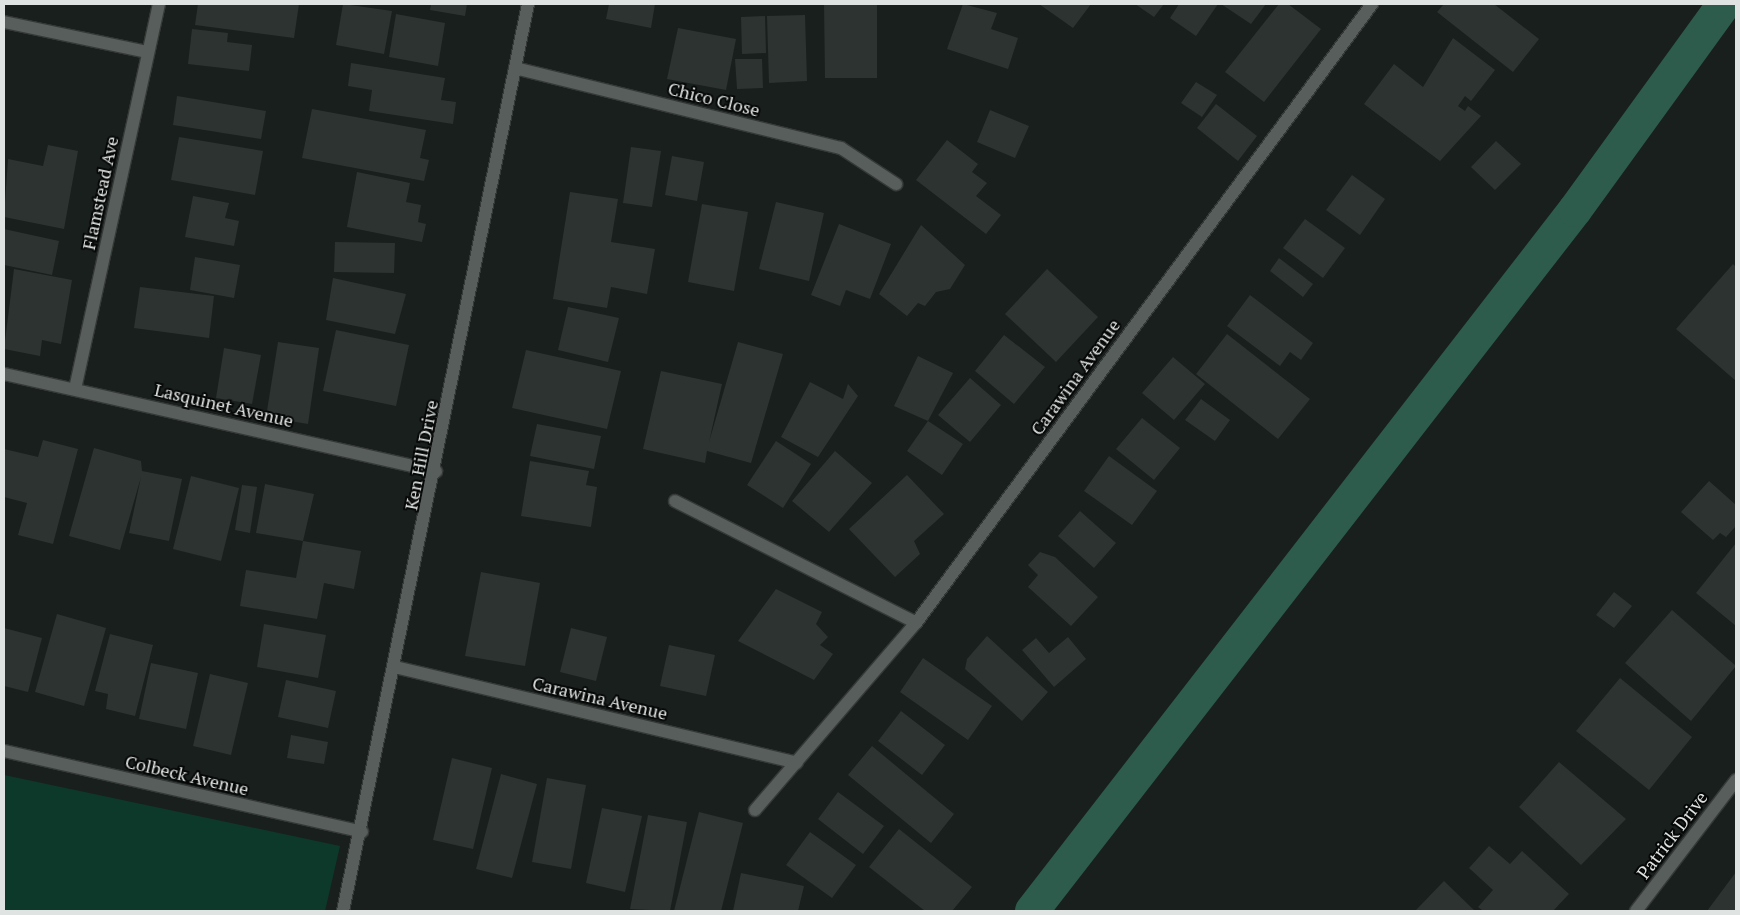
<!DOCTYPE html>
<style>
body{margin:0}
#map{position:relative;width:1740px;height:915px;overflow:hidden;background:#191f1d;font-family:"PT Serif",serif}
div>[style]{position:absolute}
.green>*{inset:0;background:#0d392b}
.canal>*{height:34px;margin:-17px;padding:0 17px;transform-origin:17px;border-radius:17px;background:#2d5c4c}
.building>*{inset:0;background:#2d3331}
.roads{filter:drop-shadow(1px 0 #353937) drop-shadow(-1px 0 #353937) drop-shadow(0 1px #353937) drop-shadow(0 -1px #353937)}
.street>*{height:12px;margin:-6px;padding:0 6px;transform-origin:6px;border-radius:6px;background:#575e5b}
span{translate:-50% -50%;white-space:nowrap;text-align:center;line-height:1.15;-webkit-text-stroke:4px #060807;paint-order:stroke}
.street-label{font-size:18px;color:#dfe3e2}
.frame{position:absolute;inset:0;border:5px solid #dfe3e2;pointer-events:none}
</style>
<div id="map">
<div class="green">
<div style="clip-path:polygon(4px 775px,340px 846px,325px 911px,4px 911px)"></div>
</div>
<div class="canal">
<div style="left:1032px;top:911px;width:887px;rotate:-52.24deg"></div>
<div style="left:1575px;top:210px;width:254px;rotate:-54.1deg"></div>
</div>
<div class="building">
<div style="clip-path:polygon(198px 4px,299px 4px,294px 38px,195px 25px)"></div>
<div style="clip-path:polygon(343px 4px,392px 11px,384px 54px,336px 45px)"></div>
<div style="clip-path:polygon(431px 4px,467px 4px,465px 16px,430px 10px)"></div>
<div style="clip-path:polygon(609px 4px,655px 4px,651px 28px,606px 19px)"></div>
<div style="clip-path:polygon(824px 4px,877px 4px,877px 78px,825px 78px)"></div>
<div style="clip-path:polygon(963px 4px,997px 13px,991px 29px,1018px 38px,1008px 69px,947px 49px)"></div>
<div style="clip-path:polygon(1039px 4px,1091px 4px,1073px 28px)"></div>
<div style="clip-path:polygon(1135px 4px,1164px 4px,1154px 17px)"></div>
<div style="clip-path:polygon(1179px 4px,1218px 4px,1196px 36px,1170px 18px)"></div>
<div style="clip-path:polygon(1221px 4px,1266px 4px,1251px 24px)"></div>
<div style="clip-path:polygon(1279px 4px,1288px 4px,1321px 29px,1264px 102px,1225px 72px)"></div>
<div style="clip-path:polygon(1444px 4px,1494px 4px,1539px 39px,1513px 72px,1437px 12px)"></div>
<div style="clip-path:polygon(396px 14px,445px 23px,438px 66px,389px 57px)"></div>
<div style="clip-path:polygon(805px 15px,807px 81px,769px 83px,767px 16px)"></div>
<div style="clip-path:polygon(765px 16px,766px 53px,742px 54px,741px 17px)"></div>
<div style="clip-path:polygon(678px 28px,736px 39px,726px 90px,667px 79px)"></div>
<div style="clip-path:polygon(192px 29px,228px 33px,227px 42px,252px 45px,249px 71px,188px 64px)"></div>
<div style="clip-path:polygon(1453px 38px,1495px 70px,1471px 101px,1465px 96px,1458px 106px,1465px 111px,1468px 106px,1481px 116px,1440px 161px,1364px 104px,1394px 64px,1423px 87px)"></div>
<div style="clip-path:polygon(735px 59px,762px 59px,763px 88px,737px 89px)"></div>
<div style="clip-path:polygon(351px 63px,445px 78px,441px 100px,456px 102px,453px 124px,369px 111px,372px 90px,348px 86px)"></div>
<div style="clip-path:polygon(1196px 82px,1217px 95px,1202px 117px,1181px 103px)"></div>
<div style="clip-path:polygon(177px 96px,266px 111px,261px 139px,173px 125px)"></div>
<div style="clip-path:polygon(1216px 104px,1257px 136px,1238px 161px,1197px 128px)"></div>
<div style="clip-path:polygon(312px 109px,426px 130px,420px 158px,429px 160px,424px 181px,302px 158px)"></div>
<div style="clip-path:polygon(990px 110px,1029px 126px,1015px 158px,977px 142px)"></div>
<div style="clip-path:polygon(179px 137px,263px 151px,255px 195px,171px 180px)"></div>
<div style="clip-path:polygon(947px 140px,978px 164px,972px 172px,987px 183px,976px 196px,1001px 215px,986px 234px,916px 180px)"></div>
<div style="clip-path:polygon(1496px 141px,1521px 164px,1495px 190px,1471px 167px)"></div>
<div style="clip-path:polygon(48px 145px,78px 151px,64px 229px,4px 217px,8px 159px,43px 166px)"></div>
<div style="clip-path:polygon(631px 147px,661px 151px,652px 207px,623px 203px)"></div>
<div style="clip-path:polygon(672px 156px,704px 162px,697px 201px,665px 195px)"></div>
<div style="clip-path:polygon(357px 172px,410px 183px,406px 202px,421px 205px,418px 222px,426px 224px,422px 242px,347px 227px)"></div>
<div style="clip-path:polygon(1352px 175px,1385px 199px,1360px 235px,1326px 210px)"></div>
<div style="clip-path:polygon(570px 192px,618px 199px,611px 242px,655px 249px,647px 294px,611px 287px,607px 308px,553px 299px)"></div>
<div style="clip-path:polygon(193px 196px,229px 203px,225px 218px,239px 221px,234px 246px,185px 237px)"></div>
<div style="clip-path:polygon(776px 202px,824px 213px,809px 281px,759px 269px)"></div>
<div style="clip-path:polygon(702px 204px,748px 212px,734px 291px,688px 282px)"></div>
<div style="clip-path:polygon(1305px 219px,1345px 248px,1323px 278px,1283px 248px)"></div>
<div style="clip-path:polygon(839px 224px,891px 244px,870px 299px,846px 290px,840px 306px,811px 295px)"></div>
<div style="clip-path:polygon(921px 225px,965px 265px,950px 289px,936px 292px,925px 306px,918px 303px,907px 316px,879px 294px)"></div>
<div style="clip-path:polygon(4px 229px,59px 241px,52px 275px,4px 265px)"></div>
<div style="clip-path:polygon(335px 242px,395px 243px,394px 273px,334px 272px)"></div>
<div style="clip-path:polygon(195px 257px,240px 265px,234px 298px,190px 290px)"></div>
<div style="clip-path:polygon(1279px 258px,1313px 284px,1303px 297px,1270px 271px)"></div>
<div style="clip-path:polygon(1733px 264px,1736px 267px,1736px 381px,1676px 329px)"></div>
<div style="clip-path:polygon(14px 269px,72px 280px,61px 344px,42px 340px,40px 356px,4px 349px)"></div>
<div style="clip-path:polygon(1047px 269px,1098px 317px,1056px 362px,1005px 314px)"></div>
<div style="clip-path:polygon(333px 278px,406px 294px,395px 334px,326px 320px)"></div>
<div style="clip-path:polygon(140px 287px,214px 296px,209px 338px,134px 328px)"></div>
<div style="clip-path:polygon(1250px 295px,1313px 343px,1301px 360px,1290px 352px,1280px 366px,1227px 326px)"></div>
<div style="clip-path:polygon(568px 307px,619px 318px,608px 362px,558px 350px)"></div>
<div style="clip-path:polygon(336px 330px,409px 345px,396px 406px,323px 391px)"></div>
<div style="clip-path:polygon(1227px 334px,1310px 399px,1278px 439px,1196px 374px)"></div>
<div style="clip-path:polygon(1004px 335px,1045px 367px,1014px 404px,975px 371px)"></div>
<div style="clip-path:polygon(278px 342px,319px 348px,308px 424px,266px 417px)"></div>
<div style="clip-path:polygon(738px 342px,783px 354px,751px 463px,707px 451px,705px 463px,643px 449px,661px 371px,722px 384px,709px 442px)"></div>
<div style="clip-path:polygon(224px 348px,261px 355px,252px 404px,216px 398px)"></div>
<div style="clip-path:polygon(526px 350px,621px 371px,607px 429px,512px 408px)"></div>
<div style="clip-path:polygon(918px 356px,953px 373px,928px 421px,894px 406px)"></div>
<div style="clip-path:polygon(1173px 357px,1205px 384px,1174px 420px,1142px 393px)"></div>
<div style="clip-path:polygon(970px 378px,1001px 405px,970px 442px,938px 415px)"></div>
<div style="clip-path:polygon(810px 382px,843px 399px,848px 384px,858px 396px,818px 457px,781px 437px)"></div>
<div style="clip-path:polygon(1201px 399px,1230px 420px,1215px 441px,1185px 420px)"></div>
<div style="clip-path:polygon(1142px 418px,1180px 448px,1154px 480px,1116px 449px)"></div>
<div style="clip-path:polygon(928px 421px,963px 444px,942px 475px,907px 451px)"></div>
<div style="clip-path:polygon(537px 424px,601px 436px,594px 469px,530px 456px)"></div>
<div style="clip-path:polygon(43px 440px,78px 449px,53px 544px,18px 535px,27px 503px,4px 497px,4px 449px,38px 457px)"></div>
<div style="clip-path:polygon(776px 441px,811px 464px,783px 508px,747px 485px)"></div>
<div style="clip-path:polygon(94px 448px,141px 461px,142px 471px,182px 479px,169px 541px,129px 533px,141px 477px,120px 550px,69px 536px)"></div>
<div style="clip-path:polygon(835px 451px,872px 483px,829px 532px,792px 501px)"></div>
<div style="clip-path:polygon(1109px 456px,1157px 491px,1132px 525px,1084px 491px)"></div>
<div style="clip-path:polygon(530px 461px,589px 471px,586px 485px,597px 487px,591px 527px,521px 516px)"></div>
<div style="clip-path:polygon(907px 475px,944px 514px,914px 541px,920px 554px,895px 577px,849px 529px)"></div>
<div style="clip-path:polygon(191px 476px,239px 488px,221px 561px,173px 549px)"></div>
<div style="clip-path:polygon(1709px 481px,1736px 505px,1736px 526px,1726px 537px,1720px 533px,1713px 540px,1681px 512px)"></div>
<div style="clip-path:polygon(265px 484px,314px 494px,303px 541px,361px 551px,354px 589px,324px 583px,317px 619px,240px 606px,246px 570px,296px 578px,303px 541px,256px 533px)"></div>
<div style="clip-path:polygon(242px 485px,257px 487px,250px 533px,235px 530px)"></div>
<div style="clip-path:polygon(1080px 511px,1116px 543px,1094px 568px,1058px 536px)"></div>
<div style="clip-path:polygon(1736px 543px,1736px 626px,1696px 593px)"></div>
<div style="clip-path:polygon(1040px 552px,1055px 557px,1098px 597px,1071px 626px,1028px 587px,1038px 575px,1028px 565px)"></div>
<div style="clip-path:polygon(481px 572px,540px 583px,525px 666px,465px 656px)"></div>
<div style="clip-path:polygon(776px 589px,822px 612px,816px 624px,828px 637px,820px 645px,833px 654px,814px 680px,738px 641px)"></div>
<div style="clip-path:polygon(1614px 592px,1632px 606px,1614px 628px,1596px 615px)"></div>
<div style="clip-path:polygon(1672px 610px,1736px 666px,1691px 721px,1625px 663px)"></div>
<div style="clip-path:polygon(57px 614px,106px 628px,84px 706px,35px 692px)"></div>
<div style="clip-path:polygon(264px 624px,326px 635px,318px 678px,257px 667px)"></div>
<div style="clip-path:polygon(4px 628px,42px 638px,28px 692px,4px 686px)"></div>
<div style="clip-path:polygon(571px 628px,607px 637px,596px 681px,560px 672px)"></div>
<div style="clip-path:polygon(110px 634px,153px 645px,135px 716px,106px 709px,108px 694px,95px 691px)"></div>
<div style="clip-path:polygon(987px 636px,1048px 692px,1022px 721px,965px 669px,967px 659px)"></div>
<div style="clip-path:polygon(1068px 637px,1086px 659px,1054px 687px,1022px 650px,1036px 638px,1049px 653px)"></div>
<div style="clip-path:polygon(669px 645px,715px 655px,706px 696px,660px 686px)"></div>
<div style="clip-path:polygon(923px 658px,992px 706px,968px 740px,900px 692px)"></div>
<div style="clip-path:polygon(151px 663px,198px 673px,186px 729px,139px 719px)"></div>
<div style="clip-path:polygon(210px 674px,248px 683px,231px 755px,193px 746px)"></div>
<div style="clip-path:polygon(1620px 678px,1692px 737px,1649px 790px,1576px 731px)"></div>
<div style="clip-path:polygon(286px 680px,336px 691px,328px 728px,278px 717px)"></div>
<div style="clip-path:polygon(901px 711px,945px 745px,922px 775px,878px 741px)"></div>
<div style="clip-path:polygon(291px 735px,328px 742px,324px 764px,287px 758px)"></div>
<div style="clip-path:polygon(872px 746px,954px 814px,931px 843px,848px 775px)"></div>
<div style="clip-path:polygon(452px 758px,492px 768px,473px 849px,433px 840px)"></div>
<div style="clip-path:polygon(1559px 762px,1626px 819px,1581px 865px,1519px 807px)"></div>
<div style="clip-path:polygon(501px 774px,537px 784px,512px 878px,476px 869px)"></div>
<div style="clip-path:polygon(547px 778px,586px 785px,571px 869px,532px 862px)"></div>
<div style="clip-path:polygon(838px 792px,884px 826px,863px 854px,818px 819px)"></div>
<div style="clip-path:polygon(602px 808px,642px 816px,625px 892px,586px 883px)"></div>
<div style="clip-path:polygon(699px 812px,743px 823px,721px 911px,674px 911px)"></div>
<div style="clip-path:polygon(648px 815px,687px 822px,670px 911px,630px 909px)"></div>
<div style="clip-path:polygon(899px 829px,972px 887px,952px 911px,925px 911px,869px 867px)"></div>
<div style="clip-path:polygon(810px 832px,856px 865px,832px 898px,786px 865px)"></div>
<div style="clip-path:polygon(1489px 846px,1510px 864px,1522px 851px,1569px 894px,1553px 911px,1483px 911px,1478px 907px,1493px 890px,1469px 868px)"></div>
<div style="clip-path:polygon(1736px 872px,1736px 911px,1707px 911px)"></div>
<div style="clip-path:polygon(741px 873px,804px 886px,798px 911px,733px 911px)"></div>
<div style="clip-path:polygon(1444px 881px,1475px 911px,1416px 910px)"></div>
</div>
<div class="roads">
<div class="street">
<div style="left:4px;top:22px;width:147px;rotate:11.8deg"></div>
<div style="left:515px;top:68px;width:336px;rotate:13.8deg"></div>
<div style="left:841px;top:148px;width:66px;rotate:33.2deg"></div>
<div style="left:4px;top:374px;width:443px;rotate:12.7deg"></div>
<div style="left:75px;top:389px;width:394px;rotate:-77.7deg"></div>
<div style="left:675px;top:501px;width:270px;rotate:26.8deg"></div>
<div style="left:395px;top:667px;width:413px;rotate:13.4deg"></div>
<div style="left:4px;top:751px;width:367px;rotate:12.7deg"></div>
<div style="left:755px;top:810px;width:247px;rotate:-49.3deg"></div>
<div style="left:916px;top:623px;width:769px;rotate:-53.62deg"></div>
<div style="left:343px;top:911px;width:926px;rotate:-78.47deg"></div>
<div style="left:1636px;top:911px;width:165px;rotate:-52.6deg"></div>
</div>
</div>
<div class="street-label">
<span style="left:714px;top:99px;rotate:14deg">Chico Close</span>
<span style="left:100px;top:193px;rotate:-78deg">Flamstead Ave</span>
<span style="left:1075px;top:377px;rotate:-54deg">Carawina Avenue</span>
<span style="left:224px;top:405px;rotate:13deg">Lasquinet Avenue</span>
<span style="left:421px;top:455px;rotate:-79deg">Ken Hill Drive</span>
<span style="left:600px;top:698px;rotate:13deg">Carawina Avenue</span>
<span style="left:187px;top:775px;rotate:13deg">Colbeck Avenue</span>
<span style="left:1672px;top:835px;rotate:-53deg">Patrick Drive</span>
</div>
<div class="frame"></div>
</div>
